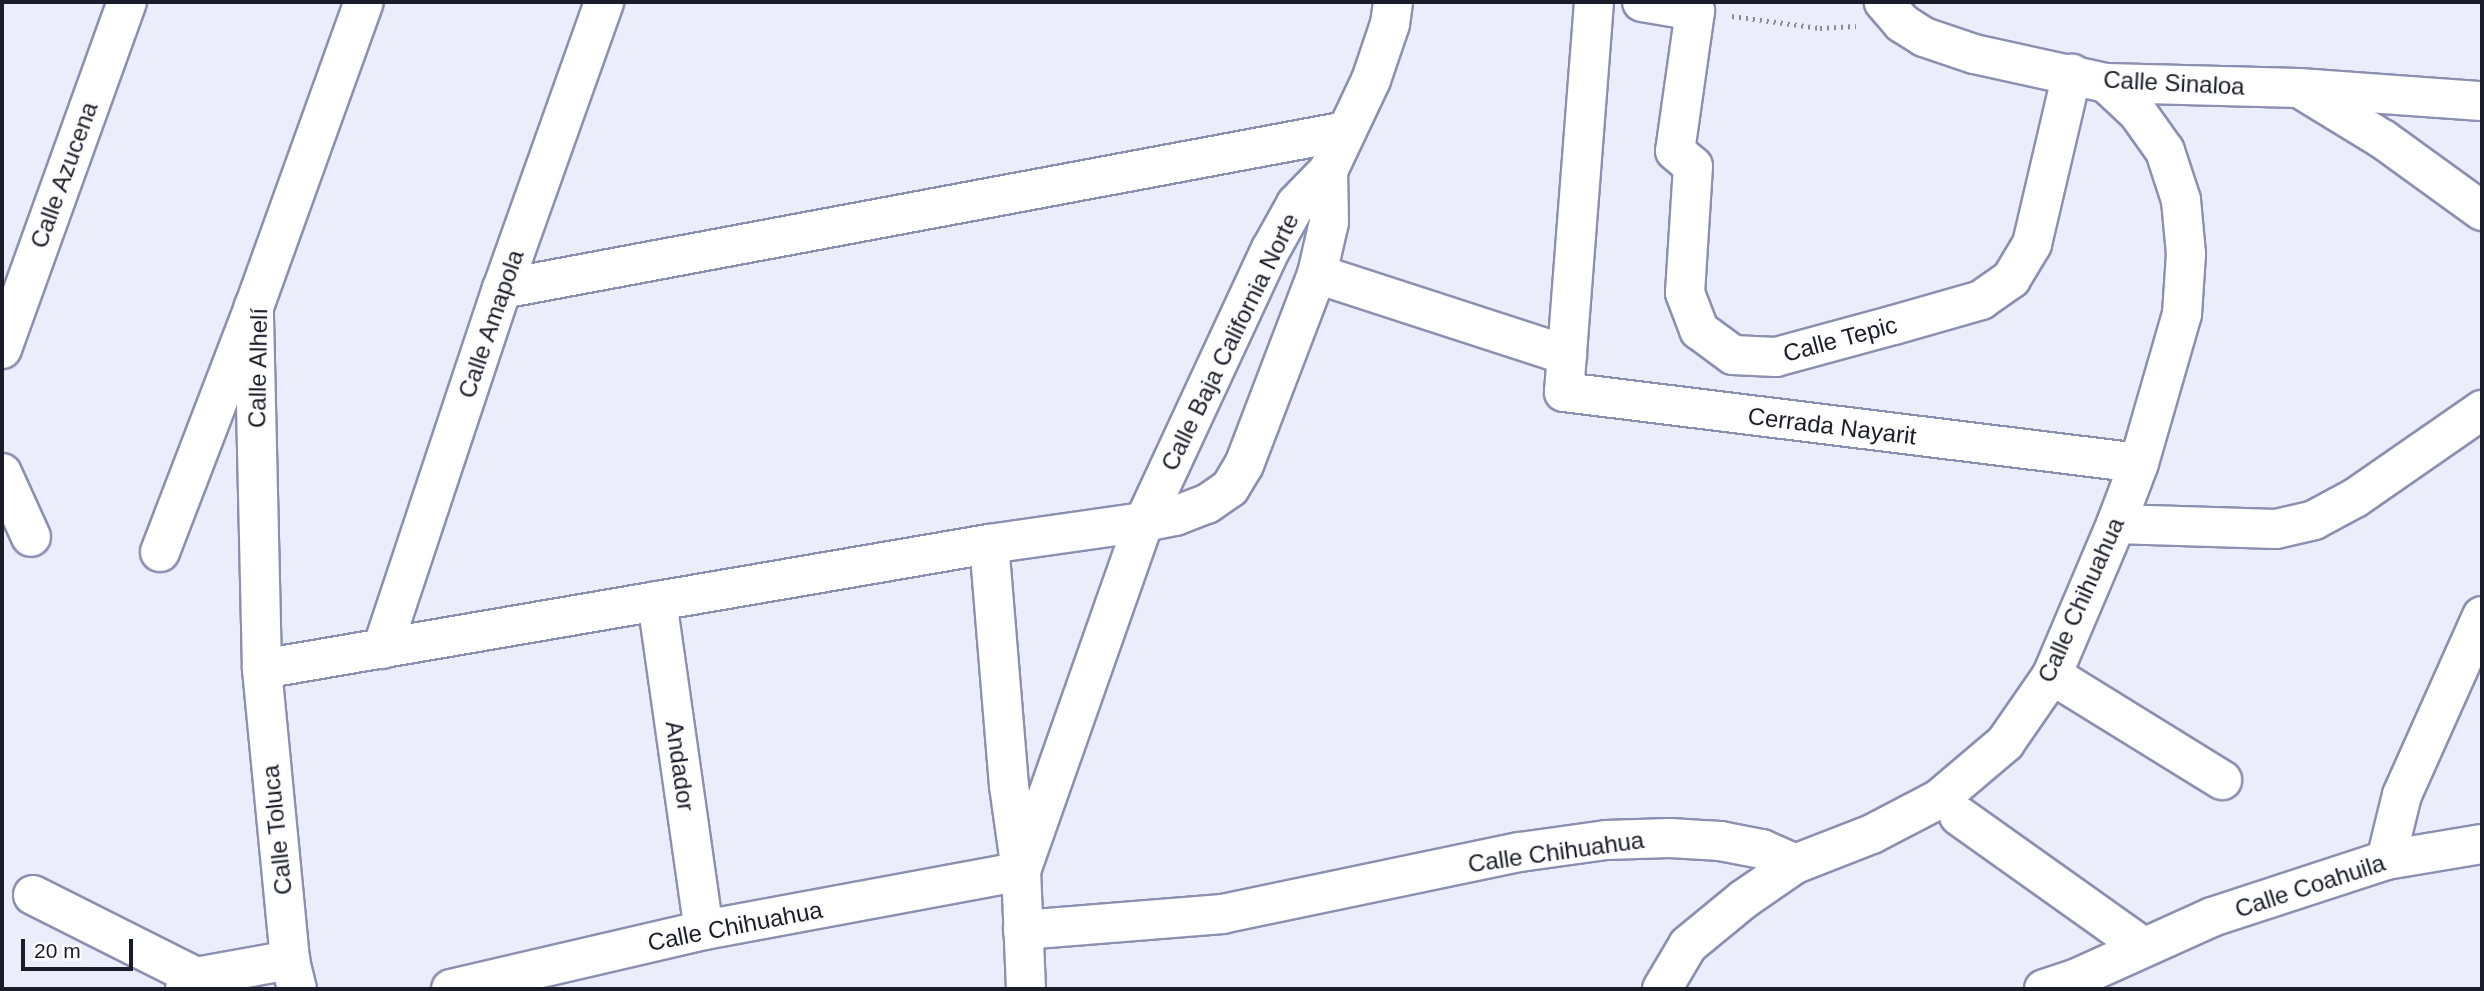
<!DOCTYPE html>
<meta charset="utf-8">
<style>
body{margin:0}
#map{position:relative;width:2484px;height:991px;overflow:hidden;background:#ecedfb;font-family:Helvetica,sans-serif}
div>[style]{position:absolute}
.path>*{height:4.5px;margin-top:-2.25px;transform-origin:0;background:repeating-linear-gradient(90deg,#8b8c99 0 2px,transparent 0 7px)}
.roads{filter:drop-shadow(2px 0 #8c90b0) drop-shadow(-2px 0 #8c90b0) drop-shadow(0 2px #8c90b0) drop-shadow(0 -2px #8c90b0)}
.street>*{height:38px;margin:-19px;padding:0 19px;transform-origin:19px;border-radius:19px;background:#fff}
.secondary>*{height:38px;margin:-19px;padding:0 19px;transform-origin:19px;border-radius:19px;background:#fff}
span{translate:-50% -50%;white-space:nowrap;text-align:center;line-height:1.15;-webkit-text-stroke:5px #fcfcfc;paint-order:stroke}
.street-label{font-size:24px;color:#1b1c29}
.frame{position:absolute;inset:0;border:4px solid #1b1c29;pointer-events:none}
.scale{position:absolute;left:21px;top:939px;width:112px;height:32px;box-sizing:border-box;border:4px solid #1b1c29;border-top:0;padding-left:9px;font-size:21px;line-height:24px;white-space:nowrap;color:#1b1c29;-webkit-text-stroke:5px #fcfcfc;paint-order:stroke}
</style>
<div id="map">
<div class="path">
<div style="left:1732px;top:16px;width:89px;rotate:7.8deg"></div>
<div style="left:1820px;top:28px;width:36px;rotate:-3deg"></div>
</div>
<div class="roads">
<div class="street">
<div style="left:1594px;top:2px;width:391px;rotate:94.4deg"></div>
<div style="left:1564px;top:392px;width:579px;rotate:7.04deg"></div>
<div style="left:1642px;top:2px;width:54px;rotate:9.6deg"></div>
<div style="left:1695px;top:11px;width:141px;rotate:98.1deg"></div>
<div style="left:1675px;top:151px;width:23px;rotate:40deg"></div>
<div style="left:1693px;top:166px;width:127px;rotate:93.6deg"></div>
<div style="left:1685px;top:293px;width:40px;rotate:69deg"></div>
<div style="left:1699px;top:330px;width:42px;rotate:36.3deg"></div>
<div style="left:1733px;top:355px;width:43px;rotate:2.7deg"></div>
<div style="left:1776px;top:357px;width:122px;rotate:-15.2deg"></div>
<div style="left:1894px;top:325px;width:91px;rotate:-16deg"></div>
<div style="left:1981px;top:300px;width:37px;rotate:-35deg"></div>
<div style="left:2011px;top:279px;width:41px;rotate:-59deg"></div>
<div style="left:2032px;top:244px;width:175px;rotate:-76.8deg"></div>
<div style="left:2106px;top:83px;width:193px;rotate:1.5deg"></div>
<div style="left:2299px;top:88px;width:183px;rotate:4.1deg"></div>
<div style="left:2304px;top:91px;width:94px;rotate:31.5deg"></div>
<div style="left:2384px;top:140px;width:121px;rotate:35.9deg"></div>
<div style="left:1317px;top:274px;width:263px;rotate:18deg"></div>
<div style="left:502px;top:289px;width:859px;rotate:-10.6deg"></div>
<div style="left:2px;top:349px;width:369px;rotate:-70.2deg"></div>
<div style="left:2px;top:473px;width:70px;rotate:65.6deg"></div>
<div style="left:2116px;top:524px;width:160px;rotate:1.8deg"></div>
<div style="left:2276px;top:529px;width:39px;rotate:-13deg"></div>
<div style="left:2314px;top:520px;width:47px;rotate:-28.2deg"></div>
<div style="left:2355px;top:498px;width:155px;rotate:-34.7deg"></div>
<div style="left:160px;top:552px;width:262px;rotate:-69deg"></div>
<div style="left:657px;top:601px;width:332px;rotate:81.9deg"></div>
<div style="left:382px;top:649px;width:379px;rotate:-71.6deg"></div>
<div style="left:502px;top:289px;width:305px;rotate:-70.4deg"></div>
<div style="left:262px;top:669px;width:738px;rotate:-9.76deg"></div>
<div style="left:989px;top:544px;width:157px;rotate:-8.1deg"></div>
<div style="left:2052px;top:675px;width:200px;rotate:31.7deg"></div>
<div style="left:1959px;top:816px;width:226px;rotate:35.4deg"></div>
<div style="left:2386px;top:860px;width:67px;rotate:-76.2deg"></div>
<div style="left:2402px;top:795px;width:196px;rotate:-65.9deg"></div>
<div style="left:33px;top:895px;width:182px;rotate:26.7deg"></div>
<div style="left:1023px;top:930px;width:200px;rotate:-4.6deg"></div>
<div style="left:1222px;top:914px;width:304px;rotate:-11.8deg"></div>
<div style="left:1520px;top:852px;width:87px;rotate:-7.9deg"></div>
<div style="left:1606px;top:840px;width:64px;rotate:-1.8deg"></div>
<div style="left:1670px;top:838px;width:50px;rotate:3.4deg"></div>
<div style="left:1720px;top:841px;width:43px;rotate:10.8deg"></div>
<div style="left:1762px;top:849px;width:36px;rotate:24deg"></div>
<div style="left:185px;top:989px;width:16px;rotate:-47deg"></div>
<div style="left:196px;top:977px;width:96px;rotate:-10.3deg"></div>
<div style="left:451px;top:989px;width:260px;rotate:-13.1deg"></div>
<div style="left:704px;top:930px;width:322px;rotate:-10.5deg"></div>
<div style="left:1021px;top:871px;width:86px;rotate:-98deg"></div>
<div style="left:1009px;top:786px;width:243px;rotate:-94.7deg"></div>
<div style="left:2044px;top:989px;width:35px;rotate:-18deg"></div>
<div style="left:2077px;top:978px;width:148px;rotate:-24.3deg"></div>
<div style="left:2212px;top:917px;width:183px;rotate:-18.1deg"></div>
<div style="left:2386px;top:860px;width:97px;rotate:-9.5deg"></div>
</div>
<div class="secondary">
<div style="left:1144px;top:522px;width:32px;rotate:-11deg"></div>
<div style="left:1175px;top:516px;width:34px;rotate:-21deg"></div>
<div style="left:1207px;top:504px;width:28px;rotate:-35deg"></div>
<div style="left:1230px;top:488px;width:27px;rotate:-59deg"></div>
<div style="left:1244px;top:465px;width:204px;rotate:-69.1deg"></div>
<div style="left:1317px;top:274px;width:53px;rotate:-77deg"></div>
<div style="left:1329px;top:222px;width:51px;rotate:-91.1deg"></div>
<div style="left:297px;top:989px;width:30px;rotate:-104deg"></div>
<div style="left:290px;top:960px;width:292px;rotate:-95.5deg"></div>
<div style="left:262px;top:669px;width:362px;rotate:-91.3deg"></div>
<div style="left:254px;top:307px;width:324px;rotate:-70.2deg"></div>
<div style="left:1026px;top:989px;width:118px;rotate:-92.4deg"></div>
<div style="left:1021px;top:871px;width:370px;rotate:-70.6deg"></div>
<div style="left:1144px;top:522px;width:301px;rotate:-65.1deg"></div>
<div style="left:1271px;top:249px;width:51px;rotate:-60.9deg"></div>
<div style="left:1296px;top:204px;width:46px;rotate:-45.9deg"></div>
<div style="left:1328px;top:171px;width:101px;rotate:-64.7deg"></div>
<div style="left:1371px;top:80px;width:59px;rotate:-71.3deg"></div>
<div style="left:1390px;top:24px;width:22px;rotate:-82deg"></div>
<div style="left:1662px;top:989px;width:51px;rotate:-59.4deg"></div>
<div style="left:1688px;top:945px;width:72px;rotate:-39.4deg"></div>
<div style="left:1744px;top:899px;width:62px;rotate:-34.5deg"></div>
<div style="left:1795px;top:864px;width:83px;rotate:-21.3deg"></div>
<div style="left:1872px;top:834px;width:76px;rotate:-27.6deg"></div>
<div style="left:1939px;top:799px;width:87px;rotate:-40.3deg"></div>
<div style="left:2005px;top:743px;width:83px;rotate:-55.3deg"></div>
<div style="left:2052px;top:675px;width:164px;rotate:-67deg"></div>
<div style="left:2116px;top:524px;width:65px;rotate:-69.3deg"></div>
<div style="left:2139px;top:463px;width:155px;rotate:-73.9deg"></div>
<div style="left:2182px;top:314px;width:60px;rotate:-86.2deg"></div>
<div style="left:2186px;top:254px;width:54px;rotate:-95.3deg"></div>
<div style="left:2181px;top:200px;width:52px;rotate:-108.1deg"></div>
<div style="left:2165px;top:151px;width:47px;rotate:-125.4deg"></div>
<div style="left:2138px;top:113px;width:44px;rotate:-136.8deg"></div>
<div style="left:2106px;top:83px;width:135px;rotate:-167.6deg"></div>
<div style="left:1974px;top:54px;width:53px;rotate:-161.2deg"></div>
<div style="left:1924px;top:37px;width:26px;rotate:-148deg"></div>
<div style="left:1902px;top:23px;width:28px;rotate:-131deg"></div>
</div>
</div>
<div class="street-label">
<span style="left:2174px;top:83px;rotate:3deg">Calle Sinaloa</span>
<span style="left:64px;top:175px;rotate:-70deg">Calle Azucena</span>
<span style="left:491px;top:324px;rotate:-71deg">Calle Amapola</span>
<span style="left:1840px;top:339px;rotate:-15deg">Calle Tepic</span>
<span style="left:1230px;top:342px;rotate:-64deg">Calle Baja California Norte</span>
<span style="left:258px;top:368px;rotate:-89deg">Calle Alhelí</span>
<span style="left:1832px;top:426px;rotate:7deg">Cerrada Nayarit</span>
<span style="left:2081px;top:600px;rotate:-66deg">Calle Chihuahua</span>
<span style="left:680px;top:766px;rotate:82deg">Andador</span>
<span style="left:277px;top:830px;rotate:-96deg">Calle Toluca</span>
<span style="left:1556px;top:852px;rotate:-8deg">Calle Chihuahua</span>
<span style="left:2310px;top:886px;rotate:-18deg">Calle Coahuila</span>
<span style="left:735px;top:926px;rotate:-11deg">Calle Chihuahua</span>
</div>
<div class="frame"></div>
<div class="scale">20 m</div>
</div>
